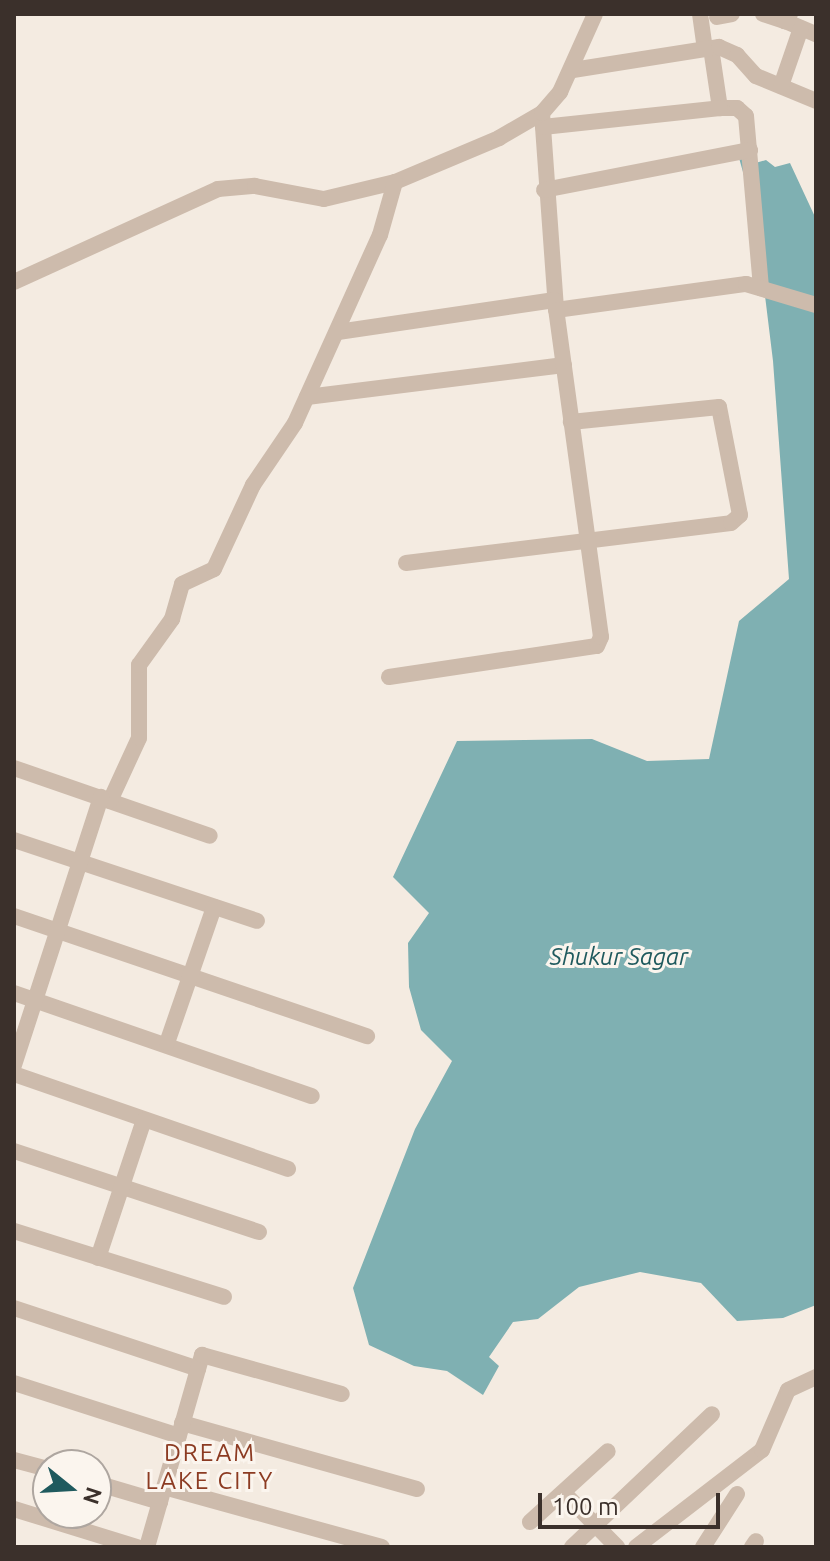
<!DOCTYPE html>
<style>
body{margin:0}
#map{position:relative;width:830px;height:1561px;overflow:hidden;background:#f4ebe1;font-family:Ubuntu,sans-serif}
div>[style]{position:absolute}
.water>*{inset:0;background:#7fb0b2}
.minor>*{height:16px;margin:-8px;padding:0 8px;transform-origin:8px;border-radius:8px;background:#cdbbac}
span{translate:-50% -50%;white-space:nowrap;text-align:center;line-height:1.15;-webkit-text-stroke:6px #fbf5ee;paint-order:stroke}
.water-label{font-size:24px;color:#1f5a5e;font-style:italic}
.neighbourhood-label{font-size:24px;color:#8c3b22;letter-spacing:2px}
.frame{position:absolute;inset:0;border:16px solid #3b302b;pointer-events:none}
.north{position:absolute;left:32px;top:1449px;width:80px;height:80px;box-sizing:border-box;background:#fbf5ee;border:2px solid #aea6a0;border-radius:50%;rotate:108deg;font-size:22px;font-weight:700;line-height:32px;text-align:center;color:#3b302b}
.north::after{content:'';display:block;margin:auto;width:28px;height:36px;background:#1f5a5e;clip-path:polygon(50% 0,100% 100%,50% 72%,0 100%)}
.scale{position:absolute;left:538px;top:1493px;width:182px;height:36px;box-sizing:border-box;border:4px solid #3b302b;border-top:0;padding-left:10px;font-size:24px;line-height:28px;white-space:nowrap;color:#3b302b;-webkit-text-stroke:6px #fbf5ee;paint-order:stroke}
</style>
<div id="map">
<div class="water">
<div style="clip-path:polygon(739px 158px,752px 164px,766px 160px,775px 167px,790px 163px,816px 219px,816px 1305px,783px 1318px,737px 1321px,701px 1283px,640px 1272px,579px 1287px,538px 1319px,513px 1322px,489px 1357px,499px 1366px,483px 1395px,447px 1371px,414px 1366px,369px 1345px,353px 1288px,415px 1129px,452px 1061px,421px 1030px,409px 987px,408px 943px,429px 913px,393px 877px,457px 741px,592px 739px,647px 761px,709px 759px,739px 621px,789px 579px,773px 361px,755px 214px)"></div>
</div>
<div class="minor">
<div style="left:700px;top:14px;width:34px;rotate:82deg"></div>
<div style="left:763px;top:14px;width:23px;rotate:18deg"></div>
<div style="left:790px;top:14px;width:9px;rotate:126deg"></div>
<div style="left:785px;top:21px;width:34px;rotate:23deg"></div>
<div style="left:717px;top:17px;width:15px;rotate:-11deg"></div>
<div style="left:711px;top:48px;width:61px;rotate:81.5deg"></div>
<div style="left:720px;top:108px;width:17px"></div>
<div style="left:737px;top:108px;width:12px;rotate:42deg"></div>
<div style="left:746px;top:116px;width:173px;rotate:85deg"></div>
<div style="left:573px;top:70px;width:148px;rotate:-9deg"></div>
<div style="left:719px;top:47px;width:20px;rotate:24deg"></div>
<div style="left:737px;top:55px;width:28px;rotate:48deg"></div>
<div style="left:756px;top:76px;width:65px;rotate:22.6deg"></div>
<div style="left:781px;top:86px;width:61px;rotate:-71deg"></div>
<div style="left:542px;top:113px;width:197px;rotate:85.9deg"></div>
<div style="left:556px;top:310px;width:192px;rotate:-7.8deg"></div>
<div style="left:746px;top:284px;width:73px;rotate:16.7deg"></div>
<div style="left:543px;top:127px;width:178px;rotate:-6.1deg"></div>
<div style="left:544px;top:190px;width:210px;rotate:-11deg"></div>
<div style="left:14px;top:282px;width:224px;rotate:-24.5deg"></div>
<div style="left:218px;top:189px;width:37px;rotate:-5deg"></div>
<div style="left:255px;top:186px;width:70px;rotate:10.7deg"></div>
<div style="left:324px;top:199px;width:73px;rotate:-13.5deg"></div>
<div style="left:395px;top:182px;width:113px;rotate:-22.9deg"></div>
<div style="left:499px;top:138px;width:50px;rotate:-30.2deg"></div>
<div style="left:542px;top:113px;width:28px;rotate:-49deg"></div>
<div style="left:560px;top:92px;width:85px;rotate:-65.8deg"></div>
<div style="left:338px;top:332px;width:219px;rotate:-8.4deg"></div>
<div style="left:307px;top:397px;width:259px;rotate:-7.1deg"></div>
<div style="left:406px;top:563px;width:327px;rotate:-7deg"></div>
<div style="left:731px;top:523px;width:12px;rotate:-42deg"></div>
<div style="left:740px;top:515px;width:110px;rotate:-101deg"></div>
<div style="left:719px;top:407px;width:149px;rotate:174.2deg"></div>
<div style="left:389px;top:677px;width:210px;rotate:-8.5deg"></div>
<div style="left:597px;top:646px;width:10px;rotate:-66deg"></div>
<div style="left:601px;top:637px;width:330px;rotate:-97.8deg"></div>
<div style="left:14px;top:768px;width:207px;rotate:19.1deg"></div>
<div style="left:110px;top:801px;width:69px;rotate:-65.3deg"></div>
<div style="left:139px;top:738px;width:73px;rotate:-90deg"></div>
<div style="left:139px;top:665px;width:57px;rotate:-54.3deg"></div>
<div style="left:172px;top:619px;width:36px;rotate:-74deg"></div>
<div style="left:182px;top:584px;width:35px;rotate:-25deg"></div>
<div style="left:214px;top:569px;width:93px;rotate:-65.1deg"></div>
<div style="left:253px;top:485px;width:75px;rotate:-55.9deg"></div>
<div style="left:295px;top:423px;width:206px;rotate:-65.7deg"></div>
<div style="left:380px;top:235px;width:55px;rotate:-74.2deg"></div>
<div style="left:14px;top:840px;width:256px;rotate:18.4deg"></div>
<div style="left:14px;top:916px;width:373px;rotate:18.8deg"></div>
<div style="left:14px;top:993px;width:315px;rotate:19.1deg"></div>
<div style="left:167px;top:1043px;width:144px;rotate:-70.9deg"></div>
<div style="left:14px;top:1065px;width:282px;rotate:-72deg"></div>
<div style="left:14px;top:1074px;width:290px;rotate:19.1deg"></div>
<div style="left:14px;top:1151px;width:258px;rotate:18.3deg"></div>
<div style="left:14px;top:1231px;width:220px;rotate:17.4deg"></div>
<div style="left:98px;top:1258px;width:145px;rotate:-71.6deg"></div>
<div style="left:14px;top:1308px;width:194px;rotate:18.3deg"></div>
<div style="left:14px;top:1383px;width:173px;rotate:17.8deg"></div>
<div style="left:182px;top:1423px;width:244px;rotate:15.7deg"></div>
<div style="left:14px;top:1460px;width:35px;rotate:15deg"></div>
<div style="left:96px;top:1483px;width:67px;rotate:16.5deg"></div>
<div style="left:164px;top:1487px;width:226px;rotate:15.4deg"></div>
<div style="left:564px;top:1493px;width:76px;rotate:45.5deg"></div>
<div style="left:14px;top:1509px;width:129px;rotate:17.2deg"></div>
<div style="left:530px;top:1522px;width:105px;rotate:-42.3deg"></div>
<div style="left:147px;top:1547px;width:200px;rotate:-74deg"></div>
<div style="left:202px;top:1355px;width:145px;rotate:15.6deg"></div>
<div style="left:572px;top:1547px;width:193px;rotate:-43.5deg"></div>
<div style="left:636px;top:1547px;width:159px;rotate:-37.6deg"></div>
<div style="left:762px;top:1450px;width:65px;rotate:-66.6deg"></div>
<div style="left:788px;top:1390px;width:31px;rotate:-25deg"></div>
<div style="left:703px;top:1547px;width:63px;rotate:-57.3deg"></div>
<div style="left:752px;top:1547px;width:7px;rotate:-56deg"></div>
</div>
<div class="water-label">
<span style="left:619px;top:957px">Shukur Sagar</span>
</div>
<div class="neighbourhood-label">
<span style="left:210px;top:1467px">DREAM<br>LAKE CITY</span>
</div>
<div class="frame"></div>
<div class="north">N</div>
<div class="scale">100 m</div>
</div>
